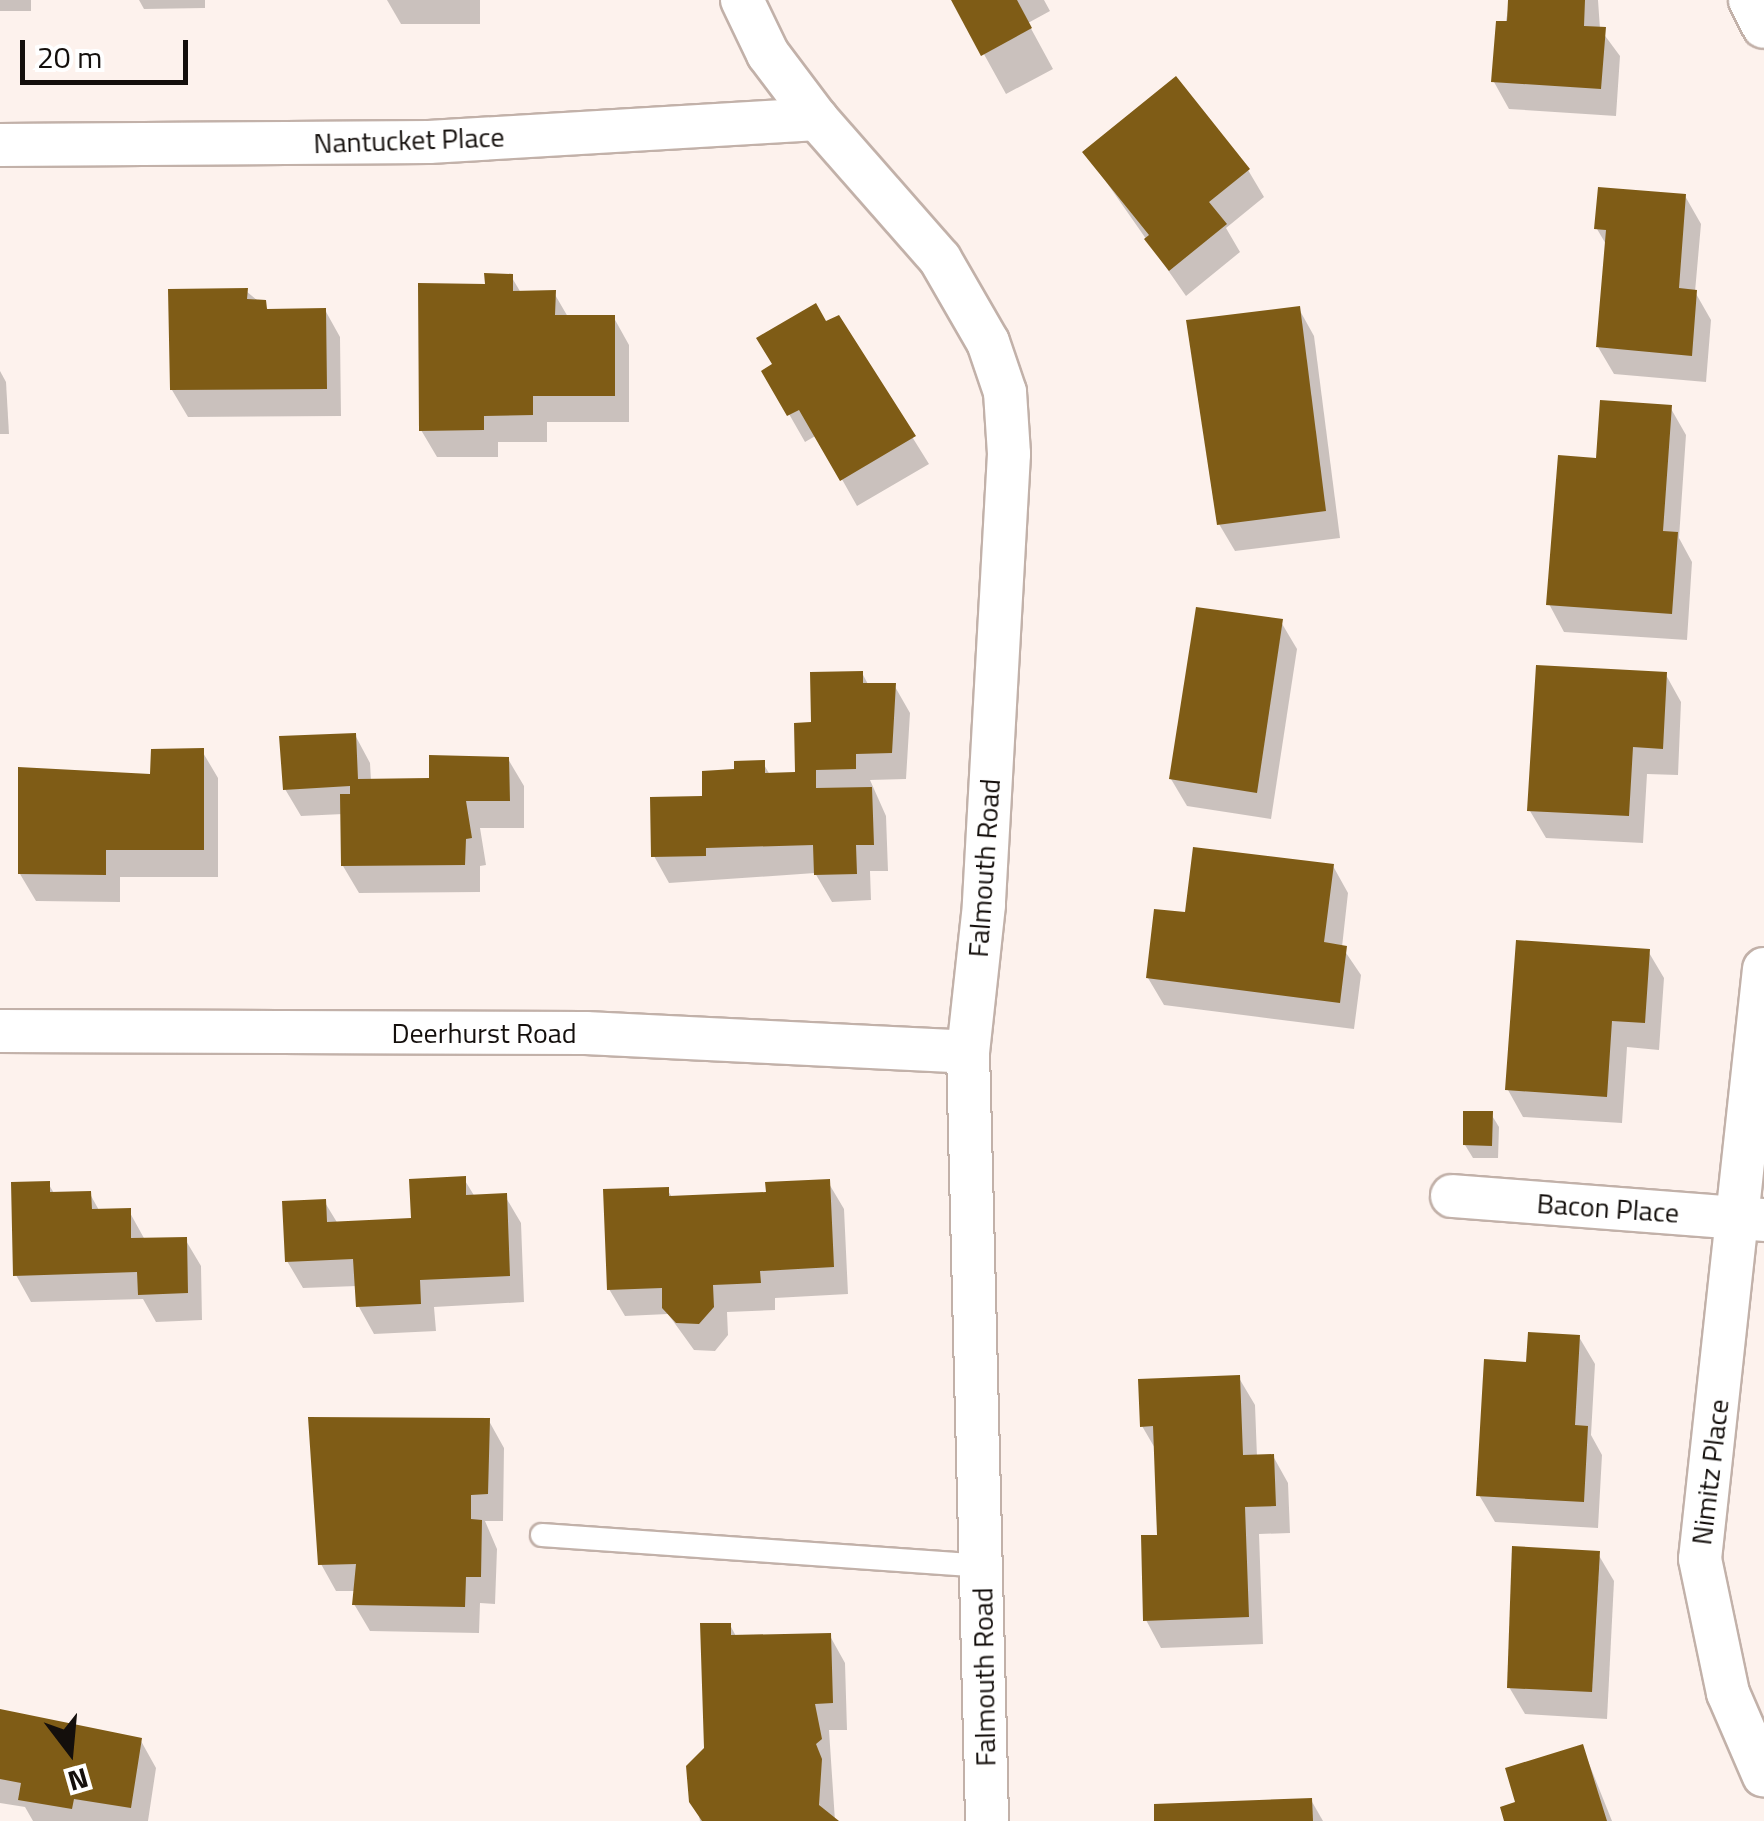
<!DOCTYPE html>
<style>
body{margin:0}
#map{position:relative;width:1764px;height:1821px;overflow:hidden;background:#fdf2ed;font-family:"Titillium Web",sans-serif}
div>[style]{position:absolute}
.shadow>*{inset:0;background:#0003}
.building>*{inset:0;background:#7f5c16}
.roads{filter:drop-shadow(2px 0 #c2b1a9) drop-shadow(-2px 0 #c2b1a9) drop-shadow(0 2px #c2b1a9) drop-shadow(0 -2px #c2b1a9)}
.lane>*{height:22px;margin:-11px;padding:0 11px;transform-origin:11px;border-radius:11px;background:#fff}
.street>*{height:42px;margin:-21px;padding:0 21px;transform-origin:21px;border-radius:21px;background:#fff}
span{translate:-50% -50%;white-space:nowrap;text-align:center;line-height:1.15;-webkit-text-stroke:8px #fff;paint-order:stroke}
.street-label{font-size:28px;color:#140f0c}
.north{position:absolute;left:20px;top:1701px;width:100px;height:100px;-webkit-text-stroke:8px #fff;paint-order:stroke;rotate:164deg;font-size:28px;font-weight:700;line-height:40px;text-align:center;color:#140f0c}
.north::after{content:'';display:block;margin:auto;width:35px;height:45px;background:#140f0c;clip-path:polygon(50% 0,100% 100%,50% 72%,0 100%)}
.scale{position:absolute;left:20px;top:40px;width:168px;height:45px;box-sizing:border-box;border:5px solid #140f0c;border-top:0;padding-left:12px;font-size:30px;line-height:35px;white-space:nowrap;color:#140f0c;-webkit-text-stroke:8px #fff;paint-order:stroke}
</style>
<div id="map">
<div class="shadow">
<div style="clip-path:polygon(0 0,31px 0,31px 11px,0 11px)"></div>
<div style="clip-path:polygon(139px 0,205px 0,205px 8px,144px 9px)"></div>
<div style="clip-path:polygon(387px 0,480px 0,480px 24px,401px 24px)"></div>
<div style="clip-path:polygon(954px 0,1044px 0,1050px 11px,1028px 23px,1053px 69px,1006px 94px)"></div>
<div style="clip-path:polygon(1510px 0,1598px 0,1600px 29px,1620px 56px,1616px 116px,1509px 109px,1494px 82px)"></div>
<div style="clip-path:polygon(1086px 153px,1248px 170px,1264px 197px,1226px 228px,1240px 252px,1186px 296px)"></div>
<div style="clip-path:polygon(1685px 196px,1701px 224px,1695px 292px,1711px 320px,1706px 382px,1614px 374px,1598px 347px,1607px 246px,1597px 229px)"></div>
<div style="clip-path:polygon(511px 276px,521px 293px,554px 293px,568px 317px,614px 318px,629px 345px,629px 422px,547px 422px,547px 442px,498px 442px,498px 457px,437px 457px,421px 430px,487px 286px)"></div>
<div style="clip-path:polygon(246px 291px,270px 311px,325px 310px,340px 337px,341px 416px,188px 417px,172px 390px)"></div>
<div style="clip-path:polygon(1299px 309px,1314px 336px,1340px 538px,1235px 551px,1219px 524px)"></div>
<div style="clip-path:polygon(838px 318px,929px 464px,857px 506px,817px 435px,805px 442px,765px 372px)"></div>
<div style="clip-path:polygon(0 371px,6px 382px,9px 434px,0 434px)"></div>
<div style="clip-path:polygon(1670px 407px,1686px 435px,1679px 538px,1692px 562px,1687px 640px,1564px 632px,1549px 604px,1598px 461px)"></div>
<div style="clip-path:polygon(1281px 622px,1297px 649px,1271px 819px,1187px 806px,1171px 779px)"></div>
<div style="clip-path:polygon(862px 673px,869px 686px,894px 685px,910px 713px,906px 779px,870px 780px,886px 816px,888px 871px,870px 871px,871px 900px,832px 902px,815px 873px,669px 883px,654px 856px,705px 798px,763px 763px,770px 775px,798px 774px,814px 724px)"></div>
<div style="clip-path:polygon(1666px 675px,1681px 702px,1678px 775px,1647px 774px,1643px 843px,1546px 838px,1530px 811px)"></div>
<div style="clip-path:polygon(355px 735px,370px 763px,371px 781px,432px 780px,508px 759px,524px 786px,524px 828px,480px 828px,486px 865px,480px 866px,480px 892px,359px 893px,343px 866px,343px 814px,301px 816px,285px 789px)"></div>
<div style="clip-path:polygon(202px 751px,218px 778px,218px 877px,120px 877px,120px 902px,36px 901px,20px 874px,20px 769px,153px 777px)"></div>
<div style="clip-path:polygon(1333px 866px,1348px 893px,1342px 947px,1361px 975px,1354px 1029px,1164px 1005px,1148px 978px,1187px 915px)"></div>
<div style="clip-path:polygon(1648px 951px,1664px 978px,1659px 1050px,1627px 1047px,1622px 1123px,1523px 1117px,1508px 1090px)"></div>
<div style="clip-path:polygon(1491px 1114px,1499px 1127px,1498px 1158px,1473px 1158px,1465px 1145px)"></div>
<div style="clip-path:polygon(464px 1179px,475px 1197px,505px 1196px,521px 1223px,524px 1302px,434px 1307px,436px 1331px,374px 1334px,359px 1307px,357px 1286px,303px 1288px,287px 1261px,324px 1201px,338px 1224px,413px 1220px)"></div>
<div style="clip-path:polygon(828px 1182px,844px 1209px,848px 1294px,775px 1298px,775px 1310px,727px 1312px,728px 1335px,715px 1351px,694px 1350px,668px 1314px,625px 1316px,609px 1289px,667px 1189px,673px 1199px,768px 1194px)"></div>
<div style="clip-path:polygon(48px 1183px,55px 1195px,90px 1194px,100px 1212px,129px 1211px,145px 1240px,185px 1239px,201px 1266px,202px 1320px,156px 1322px,143px 1299px,31px 1302px,16px 1275px)"></div>
<div style="clip-path:polygon(1579px 1337px,1595px 1364px,1591px 1435px,1602px 1455px,1598px 1528px,1495px 1522px,1479px 1495px,1529px 1364px)"></div>
<div style="clip-path:polygon(1239px 1378px,1255px 1405px,1257px 1457px,1273px 1456px,1288px 1483px,1290px 1533px,1259px 1534px,1263px 1644px,1161px 1648px,1146px 1620px,1159px 1537px,1156px 1450px,1142px 1426px)"></div>
<div style="clip-path:polygon(489px 1421px,504px 1448px,503px 1521px,485px 1521px,497px 1549px,495px 1604px,480px 1603px,479px 1633px,370px 1631px,354px 1604px,356px 1591px,336px 1591px,321px 1564px)"></div>
<div style="clip-path:polygon(1598px 1554px,1614px 1581px,1607px 1719px,1525px 1714px,1509px 1687px)"></div>
<div style="clip-path:polygon(730px 1625px,737px 1638px,830px 1636px,845px 1663px,847px 1730px,829px 1730px,835px 1821px,700px 1821px,689px 1767px,706px 1749px)"></div>
<div style="clip-path:polygon(0 1712px,141px 1741px,156px 1768px,148px 1821px,33px 1821px,25px 1807px,0 1803px)"></div>
<div style="clip-path:polygon(1582px 1746px,1612px 1821px,1507px 1821px,1518px 1803px)"></div>
<div style="clip-path:polygon(1311px 1800px,1323px 1821px,1157px 1821px)"></div>
</div>
<div class="building">
<div style="clip-path:polygon(951px 0,1017px 0,1032px 28px,981px 56px)"></div>
<div style="clip-path:polygon(1508px 0,1585px 0,1584px 26px,1606px 27px,1601px 89px,1491px 82px,1496px 21px,1507px 21px)"></div>
<div style="clip-path:polygon(1176px 76px,1250px 169px,1209px 202px,1227px 224px,1169px 271px,1144px 239px,1149px 235px,1082px 152px)"></div>
<div style="clip-path:polygon(1598px 187px,1686px 194px,1679px 288px,1697px 290px,1692px 356px,1596px 347px,1606px 230px,1594px 229px)"></div>
<div style="clip-path:polygon(484px 273px,513px 274px,513px 291px,556px 290px,555px 315px,615px 315px,615px 396px,533px 396px,533px 415px,484px 416px,484px 430px,419px 431px,418px 283px,485px 284px)"></div>
<div style="clip-path:polygon(248px 288px,247px 299px,266px 300px,267px 309px,326px 308px,327px 389px,170px 390px,168px 289px)"></div>
<div style="clip-path:polygon(816px 303px,826px 321px,839px 315px,916px 436px,840px 481px,799px 410px,787px 416px,761px 371px,772px 364px,756px 338px)"></div>
<div style="clip-path:polygon(1300px 306px,1326px 511px,1217px 525px,1186px 320px)"></div>
<div style="clip-path:polygon(1600px 400px,1672px 405px,1663px 531px,1678px 532px,1672px 614px,1546px 605px,1558px 455px,1596px 458px)"></div>
<div style="clip-path:polygon(1196px 607px,1283px 619px,1257px 793px,1169px 779px)"></div>
<div style="clip-path:polygon(1536px 665px,1667px 672px,1663px 749px,1633px 747px,1629px 816px,1527px 811px)"></div>
<div style="clip-path:polygon(863px 671px,863px 683px,896px 683px,892px 753px,856px 754px,856px 769px,816px 770px,816px 788px,872px 787px,874px 845px,856px 845px,857px 874px,814px 875px,813px 845px,706px 848px,706px 856px,651px 857px,650px 797px,702px 796px,702px 771px,734px 769px,734px 761px,765px 760px,765px 773px,795px 772px,794px 723px,811px 722px,810px 672px)"></div>
<div style="clip-path:polygon(356px 733px,358px 779px,429px 778px,429px 755px,509px 757px,510px 801px,466px 801px,472px 838px,466px 839px,465px 865px,341px 866px,340px 794px,350px 794px,350px 786px,283px 790px,279px 736px)"></div>
<div style="clip-path:polygon(204px 748px,204px 850px,106px 850px,106px 875px,18px 874px,18px 767px,150px 774px,151px 749px)"></div>
<div style="clip-path:polygon(1193px 847px,1334px 864px,1324px 942px,1347px 946px,1340px 1003px,1146px 978px,1154px 909px,1185px 912px)"></div>
<div style="clip-path:polygon(1516px 940px,1650px 949px,1645px 1023px,1612px 1021px,1607px 1097px,1505px 1090px)"></div>
<div style="clip-path:polygon(1463px 1111px,1493px 1111px,1492px 1146px,1463px 1145px)"></div>
<div style="clip-path:polygon(466px 1176px,466px 1195px,507px 1193px,510px 1276px,420px 1280px,421px 1304px,356px 1307px,353px 1259px,285px 1262px,282px 1201px,326px 1199px,327px 1222px,411px 1218px,409px 1179px)"></div>
<div style="clip-path:polygon(830px 1179px,834px 1267px,760px 1271px,761px 1283px,713px 1285px,714px 1307px,699px 1324px,676px 1323px,662px 1308px,662px 1288px,607px 1290px,603px 1189px,669px 1187px,669px 1196px,766px 1192px,765px 1182px)"></div>
<div style="clip-path:polygon(50px 1181px,50px 1192px,91px 1191px,92px 1209px,131px 1208px,131px 1238px,187px 1237px,188px 1293px,138px 1295px,137px 1272px,13px 1276px,11px 1182px)"></div>
<div style="clip-path:polygon(1528px 1332px,1580px 1335px,1575px 1425px,1588px 1426px,1584px 1502px,1476px 1496px,1484px 1359px,1526px 1362px)"></div>
<div style="clip-path:polygon(1240px 1375px,1243px 1455px,1274px 1454px,1276px 1506px,1245px 1507px,1249px 1617px,1143px 1621px,1141px 1535px,1157px 1535px,1153px 1426px,1140px 1427px,1138px 1379px)"></div>
<div style="clip-path:polygon(308px 1417px,490px 1418px,488px 1494px,471px 1495px,471px 1519px,482px 1520px,481px 1577px,466px 1577px,465px 1607px,352px 1605px,356px 1564px,318px 1565px)"></div>
<div style="clip-path:polygon(1512px 1546px,1600px 1551px,1592px 1692px,1507px 1688px)"></div>
<div style="clip-path:polygon(700px 1623px,731px 1623px,731px 1635px,831px 1633px,833px 1703px,815px 1704px,822px 1739px,816px 1744px,822px 1759px,819px 1805px,839px 1821px,702px 1821px,689px 1802px,686px 1766px,704px 1748px)"></div>
<div style="clip-path:polygon(0 1709px,142px 1738px,131px 1808px,74px 1799px,72px 1809px,18px 1800px,21px 1783px,0 1779px)"></div>
<div style="clip-path:polygon(1583px 1744px,1607px 1821px,1504px 1821px,1500px 1807px,1515px 1802px,1505px 1768px)"></div>
<div style="clip-path:polygon(1312px 1798px,1313px 1821px,1154px 1821px,1154px 1804px)"></div>
</div>
<div class="roads">
<div class="lane">
<div style="left:542px;top:1535px;width:440px;rotate:4deg"></div>
</div>
<div class="street">
<div style="left:742px;top:0;width:60px;rotate:64.3deg"></div>
<div style="left:768px;top:54px;width:81px;rotate:53deg"></div>
<div style="left:817px;top:119px;width:186px;rotate:48.7deg"></div>
<div style="left:940px;top:259px;width:96px;rotate:60deg"></div>
<div style="left:988px;top:342px;width:53px;rotate:71.2deg"></div>
<div style="left:1005px;top:392px;width:62px;rotate:86.3deg"></div>
<div style="left:1009px;top:454px;width:452px;rotate:93.2deg"></div>
<div style="left:984px;top:905px;width:148px;rotate:96.2deg"></div>
<div style="left:968px;top:1052px;width:769px;rotate:88.58deg"></div>
<div style="left:1750px;top:0;width:30px;rotate:63deg"></div>
<div style="left:0;top:145px;width:429px;rotate:-0.4deg"></div>
<div style="left:429px;top:142px;width:389px;rotate:-3.4deg"></div>
<div style="left:1764px;top:969px;width:593px;rotate:96.19deg"></div>
<div style="left:1700px;top:1559px;width:137px;rotate:78.2deg"></div>
<div style="left:1728px;top:1693px;width:90px;rotate:66.6deg"></div>
<div style="left:0;top:1031px;width:586px;rotate:0.2deg"></div>
<div style="left:586px;top:1033px;width:382px;rotate:2.8deg"></div>
<div style="left:1452px;top:1196px;width:313px;rotate:4.4deg"></div>
</div>
</div>
<div class="street-label">
<span style="left:409px;top:140px;rotate:-2deg">Nantucket Place</span>
<span style="left:984px;top:868px;rotate:-86deg">Falmouth Road</span>
<span style="left:484px;top:1033px">Deerhurst Road</span>
<span style="left:1608px;top:1208px;rotate:4deg">Bacon Place</span>
<span style="left:1710px;top:1472px;rotate:-83deg">Nimitz Place</span>
<span style="left:984px;top:1677px;rotate:-91deg">Falmouth Road</span>
</div>
<div class="north">N</div>
<div class="scale">20 m</div>
</div>
